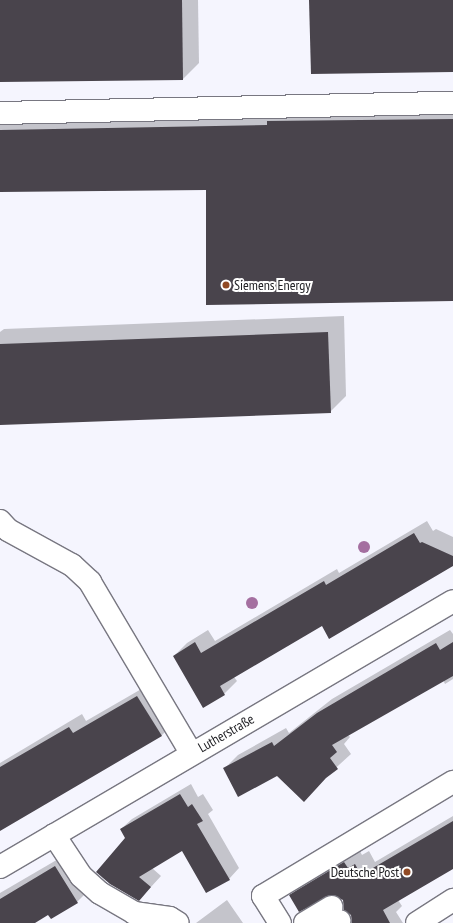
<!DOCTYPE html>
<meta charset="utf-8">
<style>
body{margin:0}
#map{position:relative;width:453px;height:923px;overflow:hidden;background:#f5f5fe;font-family:"PT Sans Narrow",sans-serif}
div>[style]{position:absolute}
.shadow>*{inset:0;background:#0003}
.building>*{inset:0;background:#49444c}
.roads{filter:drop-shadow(1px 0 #787781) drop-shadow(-1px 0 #787781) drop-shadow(0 1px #787781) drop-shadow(0 -1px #787781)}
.minor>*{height:22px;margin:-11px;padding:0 11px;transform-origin:11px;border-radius:11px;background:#fff}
.trees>*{width:12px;height:12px;margin:-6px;border-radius:50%;background:#a46fa0}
.dots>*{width:11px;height:11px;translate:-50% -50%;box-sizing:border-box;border:2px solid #fff;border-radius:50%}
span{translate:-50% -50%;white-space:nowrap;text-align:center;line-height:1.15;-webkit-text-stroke:4px #fff;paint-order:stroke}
.poi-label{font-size:14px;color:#222226}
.left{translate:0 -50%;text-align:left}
.right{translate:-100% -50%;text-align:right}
.street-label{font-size:14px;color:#222226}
</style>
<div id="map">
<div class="shadow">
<div style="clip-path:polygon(0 0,198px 0,199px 63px,183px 79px,0 81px)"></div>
<div style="clip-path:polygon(453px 106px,453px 300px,207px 189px,0 191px,0 118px)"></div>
<div style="clip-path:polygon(344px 316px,346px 396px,330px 412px,0 424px,0 332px,4px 329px)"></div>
<div style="clip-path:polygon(427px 521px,433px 531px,436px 529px,453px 537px,453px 565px,322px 625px,234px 677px,237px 681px,224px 694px,174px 656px,187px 643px,208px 630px,215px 641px,337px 569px,339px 573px)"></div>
<div style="clip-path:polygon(450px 630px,453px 634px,453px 679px,445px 684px,443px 680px,348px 735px,350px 737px,344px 744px,351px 754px,328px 775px,277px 775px,224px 769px,238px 755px,286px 728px,289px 733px,332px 699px)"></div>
<div style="clip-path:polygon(150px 684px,174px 723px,161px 736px,0 825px,0 763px,82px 714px,86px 721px)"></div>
<div style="clip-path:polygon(191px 784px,198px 797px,203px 794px,213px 810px,208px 814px,239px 868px,229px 879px,182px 850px,152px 868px,161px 876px,139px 900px,126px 838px,121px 829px,132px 819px)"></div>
<div style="clip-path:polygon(453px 816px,453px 868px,398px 900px,402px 906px,396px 912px,403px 923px,348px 923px,352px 921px,352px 915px,344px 900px,331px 893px,291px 895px,305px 881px,359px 849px,362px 855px,369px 851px,375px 862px)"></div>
<div style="clip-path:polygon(72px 851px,93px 886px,77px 902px,26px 923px,0 923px,0 893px)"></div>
<div style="clip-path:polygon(227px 900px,243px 923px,195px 923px,196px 923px)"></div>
</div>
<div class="building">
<div style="clip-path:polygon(0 0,182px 0,183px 80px,0 82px)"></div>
<div style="clip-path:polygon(309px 0,453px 0,453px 72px,311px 74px)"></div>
<div style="clip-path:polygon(453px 119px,453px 301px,206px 305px,206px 190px,0 192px,0 130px,267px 125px,267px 121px)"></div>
<div style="clip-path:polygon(328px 332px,331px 413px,0 425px,0 344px)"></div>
<div style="clip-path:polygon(414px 533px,420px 543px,422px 542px,453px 556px,453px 566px,329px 639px,322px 626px,220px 686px,225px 695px,203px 708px,173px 656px,195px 642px,201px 653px,324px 581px,326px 585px)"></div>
<div style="clip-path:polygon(453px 642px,453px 676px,332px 745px,337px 752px,330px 758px,338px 769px,326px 778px,304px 802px,277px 776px,238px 797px,223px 768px,272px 742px,274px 746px,317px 713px,436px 643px,440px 650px)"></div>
<div style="clip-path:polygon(137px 696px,162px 736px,0 831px,0 767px,69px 727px,73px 733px)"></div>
<div style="clip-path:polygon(180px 794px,188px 807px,192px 804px,203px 821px,197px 824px,230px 880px,206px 893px,182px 851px,139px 877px,151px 887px,139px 901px,110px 884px,96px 872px,125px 838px,120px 829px)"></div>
<div style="clip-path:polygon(453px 821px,453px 869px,383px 910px,390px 923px,352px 923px,351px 915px,344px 910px,343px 900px,332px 895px,299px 912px,289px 895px,344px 862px,348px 868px,355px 864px,361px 875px)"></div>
<div style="clip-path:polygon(55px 866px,78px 903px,51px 919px,48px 915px,35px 923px,0 923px,0 899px)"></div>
</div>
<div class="roads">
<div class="minor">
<div style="left:0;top:113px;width:453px;rotate:-1.3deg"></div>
<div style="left:0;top:521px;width:12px;rotate:48deg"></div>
<div style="left:8px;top:530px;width:73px;rotate:28.7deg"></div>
<div style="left:72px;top:565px;width:25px;rotate:43deg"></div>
<div style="left:90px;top:582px;width:199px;rotate:59.4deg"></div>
<div style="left:54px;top:835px;width:49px;rotate:56.6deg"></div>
<div style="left:81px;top:876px;width:25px;rotate:42deg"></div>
<div style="left:100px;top:893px;width:39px;rotate:30deg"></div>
<div style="left:134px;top:913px;width:36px;rotate:8deg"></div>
<div style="left:170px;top:918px;width:9px;rotate:32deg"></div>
<div style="left:0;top:867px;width:525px;rotate:-30.42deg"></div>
<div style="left:280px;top:923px;width:32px;rotate:-122deg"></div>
<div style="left:263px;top:896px;width:222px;rotate:-31deg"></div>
<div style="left:305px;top:923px;width:31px;rotate:-31deg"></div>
<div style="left:336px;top:923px;width:4px;rotate:-27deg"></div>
<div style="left:417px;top:923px;width:43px;rotate:-32.6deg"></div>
</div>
</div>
<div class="trees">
<div style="left:364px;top:547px"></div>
<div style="left:252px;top:603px"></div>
</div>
<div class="dots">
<div style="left:226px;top:285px;background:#914a24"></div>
<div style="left:407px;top:872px;background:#914a24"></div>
</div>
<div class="poi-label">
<span class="left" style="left:234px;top:285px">Siemens Energy</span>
<span class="right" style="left:399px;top:872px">Deutsche Post</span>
</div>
<div class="street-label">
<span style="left:226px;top:733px;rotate:-30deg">Lutherstraße</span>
</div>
</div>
